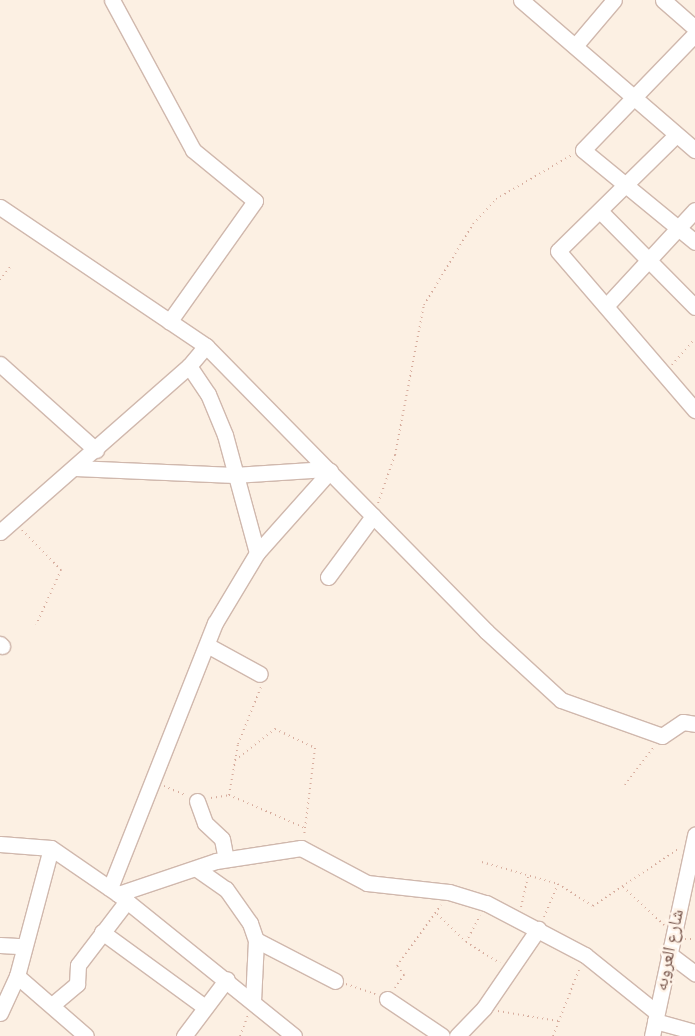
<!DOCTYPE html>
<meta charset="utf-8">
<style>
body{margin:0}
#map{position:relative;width:695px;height:1036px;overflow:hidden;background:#fcf0e3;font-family:"Fira Sans Condensed","Noto Naskh Arabic",sans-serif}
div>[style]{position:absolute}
.path>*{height:2px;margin-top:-1px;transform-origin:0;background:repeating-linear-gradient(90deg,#d7ad9e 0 1px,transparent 0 5px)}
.roads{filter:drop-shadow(1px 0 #d0b8ad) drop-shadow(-1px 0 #d0b8ad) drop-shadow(0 1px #d0b8ad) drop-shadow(0 -1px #d0b8ad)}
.minor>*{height:15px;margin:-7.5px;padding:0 7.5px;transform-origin:7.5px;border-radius:7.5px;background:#fff}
span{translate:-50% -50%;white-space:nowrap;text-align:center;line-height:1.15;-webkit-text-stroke:5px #fff4e9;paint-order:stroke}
.street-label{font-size:18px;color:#755349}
</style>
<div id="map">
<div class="path">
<div style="left:0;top:280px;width:18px;rotate:-52deg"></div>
<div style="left:672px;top:365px;width:35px;rotate:-49deg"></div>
<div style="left:378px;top:503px;width:51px;rotate:-70.5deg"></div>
<div style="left:395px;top:455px;width:153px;rotate:-79.1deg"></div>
<div style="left:424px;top:305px;width:95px;rotate:-58.8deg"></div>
<div style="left:473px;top:224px;width:34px;rotate:-47deg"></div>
<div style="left:496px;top:199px;width:88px;rotate:-30.1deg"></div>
<div style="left:22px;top:530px;width:56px;rotate:45.7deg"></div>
<div style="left:61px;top:570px;width:60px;rotate:114.4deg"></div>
<div style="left:235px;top:760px;width:51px;rotate:-37.8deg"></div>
<div style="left:275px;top:729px;width:44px;rotate:25.4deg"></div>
<div style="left:315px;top:748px;width:89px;rotate:97.1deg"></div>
<div style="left:625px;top:785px;width:48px;rotate:-52.7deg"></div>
<div style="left:164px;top:786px;width:23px;rotate:23deg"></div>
<div style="left:229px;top:795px;width:52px;rotate:-80deg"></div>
<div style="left:238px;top:744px;width:61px;rotate:-68deg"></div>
<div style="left:211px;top:798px;width:18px;rotate:-9deg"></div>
<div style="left:229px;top:795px;width:83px;rotate:23.5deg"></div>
<div style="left:482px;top:862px;width:79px;rotate:16.1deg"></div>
<div style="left:558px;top:884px;width:41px;rotate:32.2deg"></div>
<div style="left:593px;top:906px;width:102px;rotate:-33.8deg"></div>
<div style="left:623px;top:887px;width:56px;rotate:42.8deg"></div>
<div style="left:521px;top:907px;width:31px;rotate:-77deg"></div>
<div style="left:437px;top:914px;width:40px;rotate:44deg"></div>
<div style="left:466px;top:942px;width:40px;rotate:32deg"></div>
<div style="left:544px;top:917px;width:36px;rotate:-67deg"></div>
<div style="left:685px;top:939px;width:10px"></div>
<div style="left:466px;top:942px;width:30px;rotate:-62deg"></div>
<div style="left:346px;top:984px;width:31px;rotate:19deg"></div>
<div style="left:395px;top:988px;width:16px;rotate:-55deg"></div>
<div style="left:404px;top:975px;width:11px;rotate:-128deg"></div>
<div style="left:397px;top:966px;width:75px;rotate:-54.2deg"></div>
<div style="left:498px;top:1011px;width:61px;rotate:9.5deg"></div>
<div style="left:240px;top:1036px;width:22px;rotate:-69deg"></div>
<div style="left:553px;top:1036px;width:74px;rotate:-68.6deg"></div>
</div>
<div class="roads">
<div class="minor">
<div style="left:112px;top:0;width:170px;rotate:61.6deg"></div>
<div style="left:193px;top:150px;width:80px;rotate:39.4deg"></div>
<div style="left:255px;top:201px;width:148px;rotate:125.4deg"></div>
<div style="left:521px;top:0;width:230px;rotate:40.8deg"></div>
<div style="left:663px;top:0;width:43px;rotate:41.2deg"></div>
<div style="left:695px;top:34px;width:161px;rotate:134deg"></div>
<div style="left:583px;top:150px;width:145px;rotate:39.4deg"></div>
<div style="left:575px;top:46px;width:60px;rotate:-49.7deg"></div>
<div style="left:676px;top:135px;width:165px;rotate:135.5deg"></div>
<div style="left:558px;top:251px;width:210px;rotate:49.3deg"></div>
<div style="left:0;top:207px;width:249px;rotate:34deg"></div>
<div style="left:206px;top:346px;width:400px;rotate:45.5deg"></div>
<div style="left:486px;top:631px;width:102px;rotate:42.6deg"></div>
<div style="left:561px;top:700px;width:107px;rotate:19.6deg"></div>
<div style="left:662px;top:736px;width:25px;rotate:-34deg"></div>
<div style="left:683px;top:722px;width:12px;rotate:9deg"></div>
<div style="left:600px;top:211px;width:135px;rotate:45.3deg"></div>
<div style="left:606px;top:306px;width:131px;rotate:-47.2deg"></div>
<div style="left:0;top:364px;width:129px;rotate:41.9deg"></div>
<div style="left:189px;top:366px;width:34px;rotate:56deg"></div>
<div style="left:208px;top:394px;width:44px;rotate:67.5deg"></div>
<div style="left:225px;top:435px;width:122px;rotate:74.8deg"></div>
<div style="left:75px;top:468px;width:159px;rotate:2.5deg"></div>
<div style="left:234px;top:475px;width:93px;rotate:-3.7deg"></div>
<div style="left:0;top:532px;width:252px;rotate:-41.3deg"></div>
<div style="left:189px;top:366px;width:26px;rotate:-50deg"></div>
<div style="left:328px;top:577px;width:76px;rotate:-53.6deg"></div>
<div style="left:0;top:644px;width:3px;rotate:45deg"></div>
<div style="left:207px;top:645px;width:60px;rotate:28.7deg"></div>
<div style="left:197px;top:801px;width:23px;rotate:70deg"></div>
<div style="left:205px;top:823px;width:23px;rotate:43deg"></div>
<div style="left:222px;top:839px;width:20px;rotate:79deg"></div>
<div style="left:0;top:844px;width:51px;rotate:4.5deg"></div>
<div style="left:51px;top:848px;width:81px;rotate:34.5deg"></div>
<div style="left:118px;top:894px;width:103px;rotate:-18.6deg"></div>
<div style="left:216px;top:861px;width:86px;rotate:-8.7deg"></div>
<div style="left:301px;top:848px;width:75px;rotate:27.9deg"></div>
<div style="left:367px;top:883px;width:82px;rotate:6.3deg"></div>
<div style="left:449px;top:892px;width:39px;rotate:17deg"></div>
<div style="left:486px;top:903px;width:112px;rotate:27.7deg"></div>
<div style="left:585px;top:955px;width:91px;rotate:38.8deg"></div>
<div style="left:197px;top:869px;width:35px;rotate:35deg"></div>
<div style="left:226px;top:889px;width:42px;rotate:54.8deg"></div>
<div style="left:250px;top:923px;width:18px;rotate:71deg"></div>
<div style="left:256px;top:940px;width:61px;rotate:92.8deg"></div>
<div style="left:110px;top:888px;width:285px;rotate:-68.4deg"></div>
<div style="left:215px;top:623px;width:82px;rotate:-59deg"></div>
<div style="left:257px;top:553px;width:110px;rotate:-48.3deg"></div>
<div style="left:118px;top:894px;width:226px;rotate:38.9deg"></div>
<div style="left:102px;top:932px;width:127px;rotate:36.1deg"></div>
<div style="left:256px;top:940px;width:89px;rotate:27.4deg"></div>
<div style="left:0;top:945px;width:22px;rotate:3deg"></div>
<div style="left:668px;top:953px;width:34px;rotate:37deg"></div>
<div style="left:17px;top:976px;width:91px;rotate:41deg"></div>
<div style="left:387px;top:999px;width:66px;rotate:33.9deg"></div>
<div style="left:52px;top:1005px;width:33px;rotate:-40deg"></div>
<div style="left:77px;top:984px;width:19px;rotate:-87deg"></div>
<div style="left:78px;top:965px;width:81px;rotate:-52.6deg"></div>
<div style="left:0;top:1013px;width:41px;rotate:-65.3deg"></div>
<div style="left:17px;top:976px;width:132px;rotate:-75.1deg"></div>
<div style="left:655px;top:1021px;width:41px;rotate:15.4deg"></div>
<div style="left:184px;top:1036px;width:71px;rotate:-53deg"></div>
<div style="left:457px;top:1036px;width:39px;rotate:-46deg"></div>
<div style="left:484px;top:1008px;width:96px;rotate:-55.6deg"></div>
<div style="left:652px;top:1036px;width:206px;rotate:-77.9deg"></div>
</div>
</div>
<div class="street-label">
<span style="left:669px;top:950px;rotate:-78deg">شارع العروبه</span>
</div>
</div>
